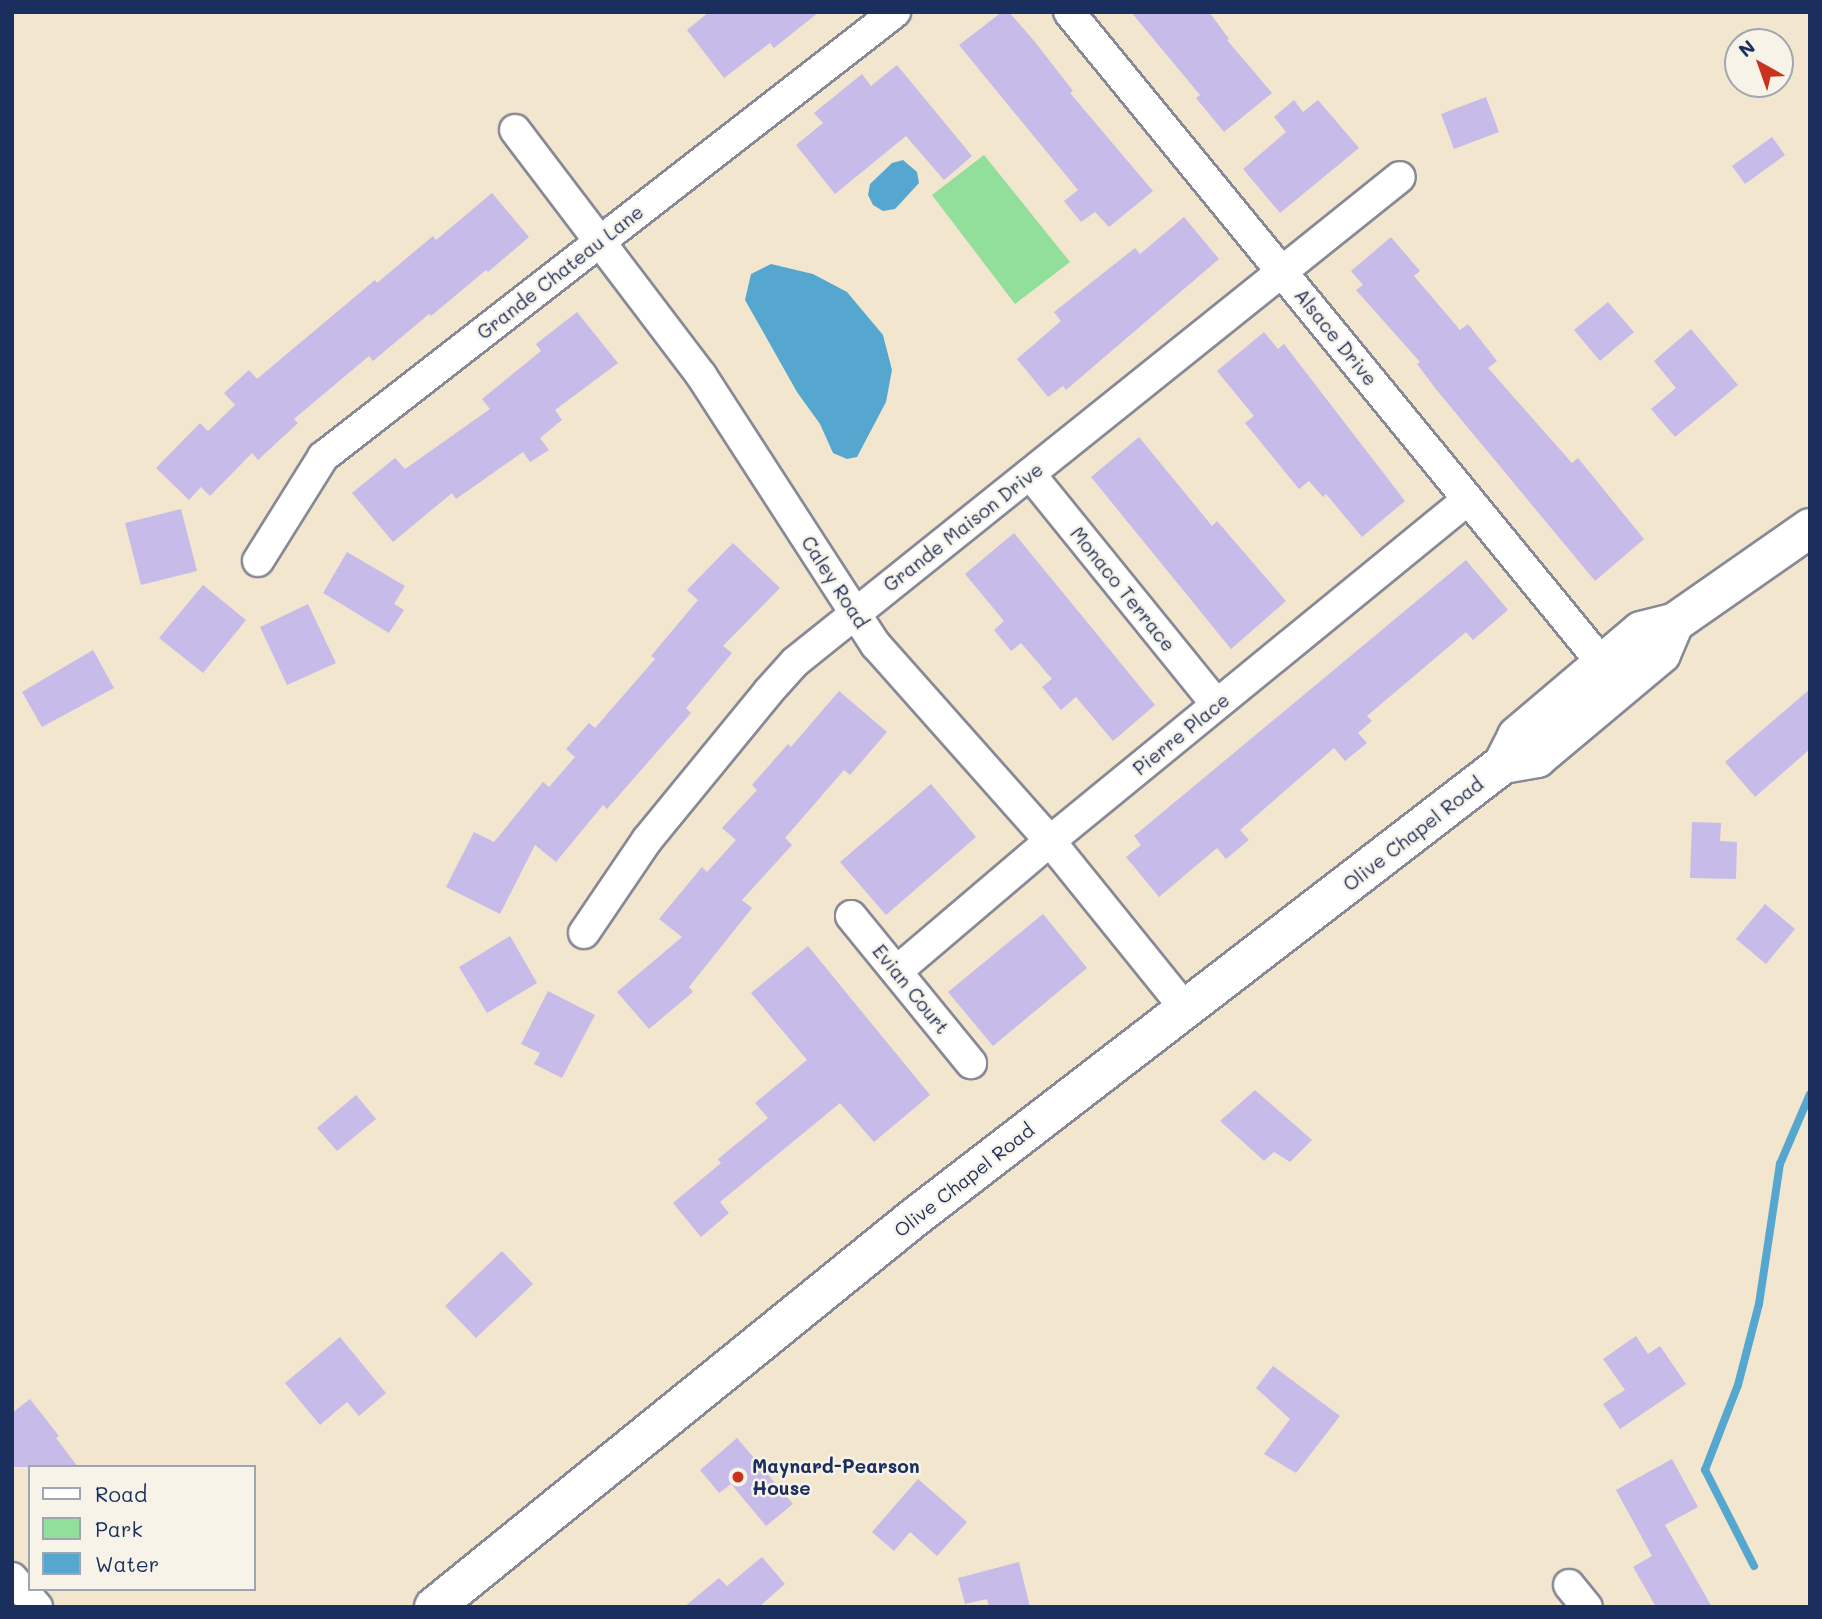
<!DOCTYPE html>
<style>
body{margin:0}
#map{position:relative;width:1822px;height:1619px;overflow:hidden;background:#f3e6cf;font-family:Mali,sans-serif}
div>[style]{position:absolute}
.green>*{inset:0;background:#92de9b}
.water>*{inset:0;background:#55a7d0}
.stream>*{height:8px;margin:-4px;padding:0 4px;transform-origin:4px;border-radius:4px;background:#55a7d0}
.building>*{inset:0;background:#c6bbe9}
.roads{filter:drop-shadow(2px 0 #878a96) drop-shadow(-2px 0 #878a96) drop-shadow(0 2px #878a96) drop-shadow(0 -2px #878a96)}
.street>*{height:30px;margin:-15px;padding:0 15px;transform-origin:15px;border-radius:15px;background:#fff}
.secondary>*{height:38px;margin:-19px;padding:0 19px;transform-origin:19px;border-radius:19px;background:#fff}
.dots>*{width:19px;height:19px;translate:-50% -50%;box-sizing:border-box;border:4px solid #f7f3e8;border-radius:50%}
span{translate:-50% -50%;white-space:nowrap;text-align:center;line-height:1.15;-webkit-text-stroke:5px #f7f3e8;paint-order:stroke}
.street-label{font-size:19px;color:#1b2f5e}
.poi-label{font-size:19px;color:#1b2f5e;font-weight:700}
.left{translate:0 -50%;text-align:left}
.frame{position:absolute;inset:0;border:14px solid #1b2f5e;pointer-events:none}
.legend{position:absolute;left:28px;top:1465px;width:228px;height:126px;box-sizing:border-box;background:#f7f3e8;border:2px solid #9fa5b1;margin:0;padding:9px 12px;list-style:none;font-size:21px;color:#1b2f5e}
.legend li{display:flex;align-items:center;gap:14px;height:35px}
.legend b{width:35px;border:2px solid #9fa5b1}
.north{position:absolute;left:1724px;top:28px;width:70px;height:70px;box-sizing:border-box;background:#f7f3e8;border:2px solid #9fa5b1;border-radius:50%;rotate:320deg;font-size:19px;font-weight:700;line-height:28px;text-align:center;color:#1b2f5e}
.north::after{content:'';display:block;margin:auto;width:24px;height:32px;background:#c8321e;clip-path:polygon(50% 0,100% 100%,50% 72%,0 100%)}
</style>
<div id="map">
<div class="green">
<div style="clip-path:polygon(984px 155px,1070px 262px,1015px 304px,932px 195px)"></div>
</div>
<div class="water">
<div style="clip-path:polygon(903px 160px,917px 172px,919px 183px,895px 209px,883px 211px,873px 205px,868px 195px,870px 184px,892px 163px)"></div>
<div style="clip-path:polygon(771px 264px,813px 274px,847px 292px,883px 335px,892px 370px,886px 402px,857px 457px,847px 459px,833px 453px,820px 424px,797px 392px,745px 300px,751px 274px)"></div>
</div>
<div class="stream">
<div style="left:1754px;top:1566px;width:108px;rotate:-117deg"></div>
<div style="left:1705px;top:1470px;width:91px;rotate:-68.8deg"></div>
<div style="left:1738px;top:1385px;width:84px;rotate:-75.5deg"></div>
<div style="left:1759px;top:1304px;width:142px;rotate:-81.5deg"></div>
<div style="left:1780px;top:1164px;width:76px;rotate:-66.8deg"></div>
</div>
<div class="building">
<div style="clip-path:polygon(709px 12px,819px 12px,774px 48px,770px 43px,724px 78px,687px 30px)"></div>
<div style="clip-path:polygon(1002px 12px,1009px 12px,1035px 42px,1073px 91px,1070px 93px,1153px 191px,1109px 227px,1095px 212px,1081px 222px,1064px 201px,1078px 190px,959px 45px)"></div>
<div style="clip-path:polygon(1131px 12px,1209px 12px,1229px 39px,1227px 40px,1272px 93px,1224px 132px,1196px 98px,1200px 95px)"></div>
<div style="clip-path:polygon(897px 65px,972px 156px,944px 180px,906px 136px,835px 194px,796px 145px,823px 123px,814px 113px,862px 74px,871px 86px)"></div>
<div style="clip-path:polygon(1486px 97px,1499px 132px,1454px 149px,1441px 114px)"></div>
<div style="clip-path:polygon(1294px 100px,1303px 112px,1318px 100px,1359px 148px,1280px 213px,1243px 169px,1286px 132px,1274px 117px)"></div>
<div style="clip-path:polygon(1772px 137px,1785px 155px,1745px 184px,1732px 166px)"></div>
<div style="clip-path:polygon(492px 193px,529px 237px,488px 272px,486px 270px,431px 316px,429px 314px,373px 361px,369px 356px,294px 419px,298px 423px,258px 460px,252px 453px,210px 496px,201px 487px,189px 500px,156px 468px,200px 423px,208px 431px,235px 405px,224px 393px,249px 370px,257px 379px,375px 280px,377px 283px,433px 236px,436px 240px)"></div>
<div style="clip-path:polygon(1184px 217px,1219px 259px,1066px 390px,1063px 386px,1048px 397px,1017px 359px,1061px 321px,1054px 312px,1135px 248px,1140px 254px)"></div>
<div style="clip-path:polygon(1391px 237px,1420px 271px,1414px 276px,1460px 330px,1468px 324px,1497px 361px,1488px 368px,1572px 463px,1578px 458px,1644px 539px,1595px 581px,1435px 388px,1417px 364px,1420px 362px,1356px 290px,1363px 285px,1351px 271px)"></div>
<div style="clip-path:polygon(1608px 302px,1634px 332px,1600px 361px,1574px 330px)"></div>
<div style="clip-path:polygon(577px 312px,618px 363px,555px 410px,562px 420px,540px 438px,549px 450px,530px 462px,523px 452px,456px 499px,452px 493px,393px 542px,352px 493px,395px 458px,405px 469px,490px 409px,482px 399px,541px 351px,536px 344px)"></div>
<div style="clip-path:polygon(1691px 329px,1738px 385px,1675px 437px,1651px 409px,1676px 388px,1654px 361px)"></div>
<div style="clip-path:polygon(1264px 332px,1278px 349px,1284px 344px,1405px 501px,1362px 537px,1326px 494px,1323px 497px,1309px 481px,1299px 489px,1245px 423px,1254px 416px,1217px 371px)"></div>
<div style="clip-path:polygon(1139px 437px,1212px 526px,1217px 521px,1286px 601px,1231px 649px,1091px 477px)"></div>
<div style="clip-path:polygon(181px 509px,197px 571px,141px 585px,125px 523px)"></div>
<div style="clip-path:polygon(1014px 533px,1155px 705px,1113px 741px,1076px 697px,1061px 710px,1042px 687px,1052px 679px,1021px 643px,1011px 651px,994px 630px,1004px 621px,965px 574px)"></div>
<div style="clip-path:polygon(733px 543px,780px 588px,723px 646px,732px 653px,686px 708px,691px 713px,607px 809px,603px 805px,556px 862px,535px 845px,500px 914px,446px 887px,474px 832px,494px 842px,543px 782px,549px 787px,575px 757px,566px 749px,589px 723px,595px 728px,655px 659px,651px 656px,698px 600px,687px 590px)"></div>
<div style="clip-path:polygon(347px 552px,405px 586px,394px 604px,404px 610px,389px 633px,323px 593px)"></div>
<div style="clip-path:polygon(1466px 560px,1508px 610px,1473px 640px,1466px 632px,1367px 716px,1372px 721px,1358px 733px,1367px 743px,1345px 761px,1334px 748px,1240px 830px,1249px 840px,1226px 859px,1217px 848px,1159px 897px,1126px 857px,1141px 845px,1134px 836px)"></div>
<div style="clip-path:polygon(203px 585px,246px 620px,203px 673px,159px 638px)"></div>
<div style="clip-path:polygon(308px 604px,336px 663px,287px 685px,260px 627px)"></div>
<div style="clip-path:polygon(93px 650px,114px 688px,42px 727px,22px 692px)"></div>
<div style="clip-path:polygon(1810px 689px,1810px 749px,1755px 797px,1725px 762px)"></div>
<div style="clip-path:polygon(839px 691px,887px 732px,850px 775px,844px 770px,785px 838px,792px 845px,742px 900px,752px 908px,689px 987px,693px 992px,649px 1029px,617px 992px,682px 937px,659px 919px,702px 867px,707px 872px,736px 840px,722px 828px,757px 790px,752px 785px,788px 744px,791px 747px)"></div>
<div style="clip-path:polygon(931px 784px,976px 837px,886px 915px,840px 862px)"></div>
<div style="clip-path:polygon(1692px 822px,1721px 823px,1720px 841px,1737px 842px,1736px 879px,1690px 878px)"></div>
<div style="clip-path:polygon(1765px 904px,1795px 929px,1766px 964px,1736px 939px)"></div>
<div style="clip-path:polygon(1043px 914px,1087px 968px,993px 1046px,948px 992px)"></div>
<div style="clip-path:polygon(510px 936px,537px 983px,487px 1013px,459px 967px)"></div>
<div style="clip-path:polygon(808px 946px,930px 1095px,874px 1142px,840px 1103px,720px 1202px,729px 1213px,701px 1237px,673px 1203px,721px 1163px,718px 1159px,768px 1118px,755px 1103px,807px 1060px,751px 993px)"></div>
<div style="clip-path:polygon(548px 991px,595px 1015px,562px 1078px,534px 1064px,540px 1053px,521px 1044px)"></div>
<div style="clip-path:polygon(1255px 1090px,1312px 1140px,1290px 1162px,1274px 1152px,1264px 1161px,1220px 1121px)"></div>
<div style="clip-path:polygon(356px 1095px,376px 1119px,337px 1151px,317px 1128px)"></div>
<div style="clip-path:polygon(502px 1251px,533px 1284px,476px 1338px,445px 1306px)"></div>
<div style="clip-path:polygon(1636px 1336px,1648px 1354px,1660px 1346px,1686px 1384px,1620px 1429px,1603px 1404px,1625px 1390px,1603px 1359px)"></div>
<div style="clip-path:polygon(340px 1337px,386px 1393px,359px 1416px,347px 1402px,320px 1425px,285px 1383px)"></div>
<div style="clip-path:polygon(1273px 1366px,1340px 1416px,1296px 1473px,1264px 1454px,1290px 1419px,1256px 1388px)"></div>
<div style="clip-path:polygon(30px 1399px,59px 1436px,56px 1438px,78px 1467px,12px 1467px,12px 1413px)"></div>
<div style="clip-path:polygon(737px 1438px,793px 1504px,766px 1526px,731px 1484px,719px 1493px,700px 1470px)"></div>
<div style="clip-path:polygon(1672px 1459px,1698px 1507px,1665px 1525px,1712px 1607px,1656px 1607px,1633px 1567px,1652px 1556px,1616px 1490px)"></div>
<div style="clip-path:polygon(918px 1479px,967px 1522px,937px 1556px,910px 1532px,894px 1551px,872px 1532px)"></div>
<div style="clip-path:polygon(762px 1557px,785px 1584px,759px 1607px,684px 1607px,719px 1578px,727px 1586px)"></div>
<div style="clip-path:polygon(1019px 1562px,1030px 1607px,989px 1607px,987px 1599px,965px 1604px,958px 1578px)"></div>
</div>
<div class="roads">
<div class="street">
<div style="left:1069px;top:12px;width:841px;rotate:50.69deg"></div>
<div style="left:515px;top:130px;width:308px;rotate:52.8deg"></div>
<div style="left:701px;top:375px;width:322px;rotate:57.1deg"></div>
<div style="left:876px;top:645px;width:262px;rotate:48.4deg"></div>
<div style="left:1050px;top:841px;width:218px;rotate:51.1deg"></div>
<div style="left:1030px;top:474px;width:296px;rotate:51deg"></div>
<div style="left:258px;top:561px;width:123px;rotate:-58deg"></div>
<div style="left:323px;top:457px;width:725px;rotate:-37.88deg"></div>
<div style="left:851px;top:916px;width:190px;rotate:50.8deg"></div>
<div style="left:584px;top:933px;width:112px;rotate:-55.9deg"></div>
<div style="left:647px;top:840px;width:191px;rotate:-50.7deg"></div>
<div style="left:768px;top:692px;width:40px;rotate:-48deg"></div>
<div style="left:795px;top:662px;width:775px;rotate:-38.72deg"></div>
<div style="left:897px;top:971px;width:201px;rotate:-40.4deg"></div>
<div style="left:1050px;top:841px;width:539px;rotate:-39.27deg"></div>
<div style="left:12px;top:1578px;width:38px;rotate:49deg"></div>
<div style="left:1569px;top:1585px;width:28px;rotate:51deg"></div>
</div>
<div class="secondary">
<div style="left:1503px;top:764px;width:35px;rotate:-10deg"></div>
<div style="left:1537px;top:758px;width:162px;rotate:-40deg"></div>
<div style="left:1661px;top:654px;width:34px;rotate:-67deg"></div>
<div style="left:434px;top:1607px;width:619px;rotate:-39.04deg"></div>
<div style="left:915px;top:1217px;width:742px;rotate:-37.61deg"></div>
<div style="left:1503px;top:764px;width:31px;rotate:-63deg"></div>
<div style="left:1517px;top:736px;width:162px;rotate:-40.3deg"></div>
<div style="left:1641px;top:631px;width:34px;rotate:-14deg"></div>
<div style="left:1674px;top:623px;width:166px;rotate:-34.9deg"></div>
</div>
</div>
<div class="dots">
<div style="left:738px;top:1477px;background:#c8321e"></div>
</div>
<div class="street-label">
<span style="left:560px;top:272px;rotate:-38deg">Grande Chateau Lane</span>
<span style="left:1336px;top:337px;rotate:51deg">Alsace Drive</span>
<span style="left:963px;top:527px;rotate:-38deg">Grande Maison Drive</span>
<span style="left:835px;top:582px;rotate:57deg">Caley Road</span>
<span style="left:1123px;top:589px;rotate:51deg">Monaco Terrace</span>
<span style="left:1181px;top:734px;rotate:-39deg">Pierre Place</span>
<span style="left:1413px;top:834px;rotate:-38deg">Olive Chapel Road</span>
<span style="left:911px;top:989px;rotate:51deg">Evian Court</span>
<span style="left:964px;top:1180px;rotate:-38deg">Olive Chapel Road</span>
</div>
<div class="poi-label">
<span class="left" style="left:752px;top:1477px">Maynard-Pearson<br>House</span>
</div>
<div class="frame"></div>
<ul class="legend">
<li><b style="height:9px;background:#fff"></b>Road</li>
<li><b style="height:19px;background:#92de9b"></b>Park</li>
<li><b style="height:19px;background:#55a7d0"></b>Water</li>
</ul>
<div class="north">N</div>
</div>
